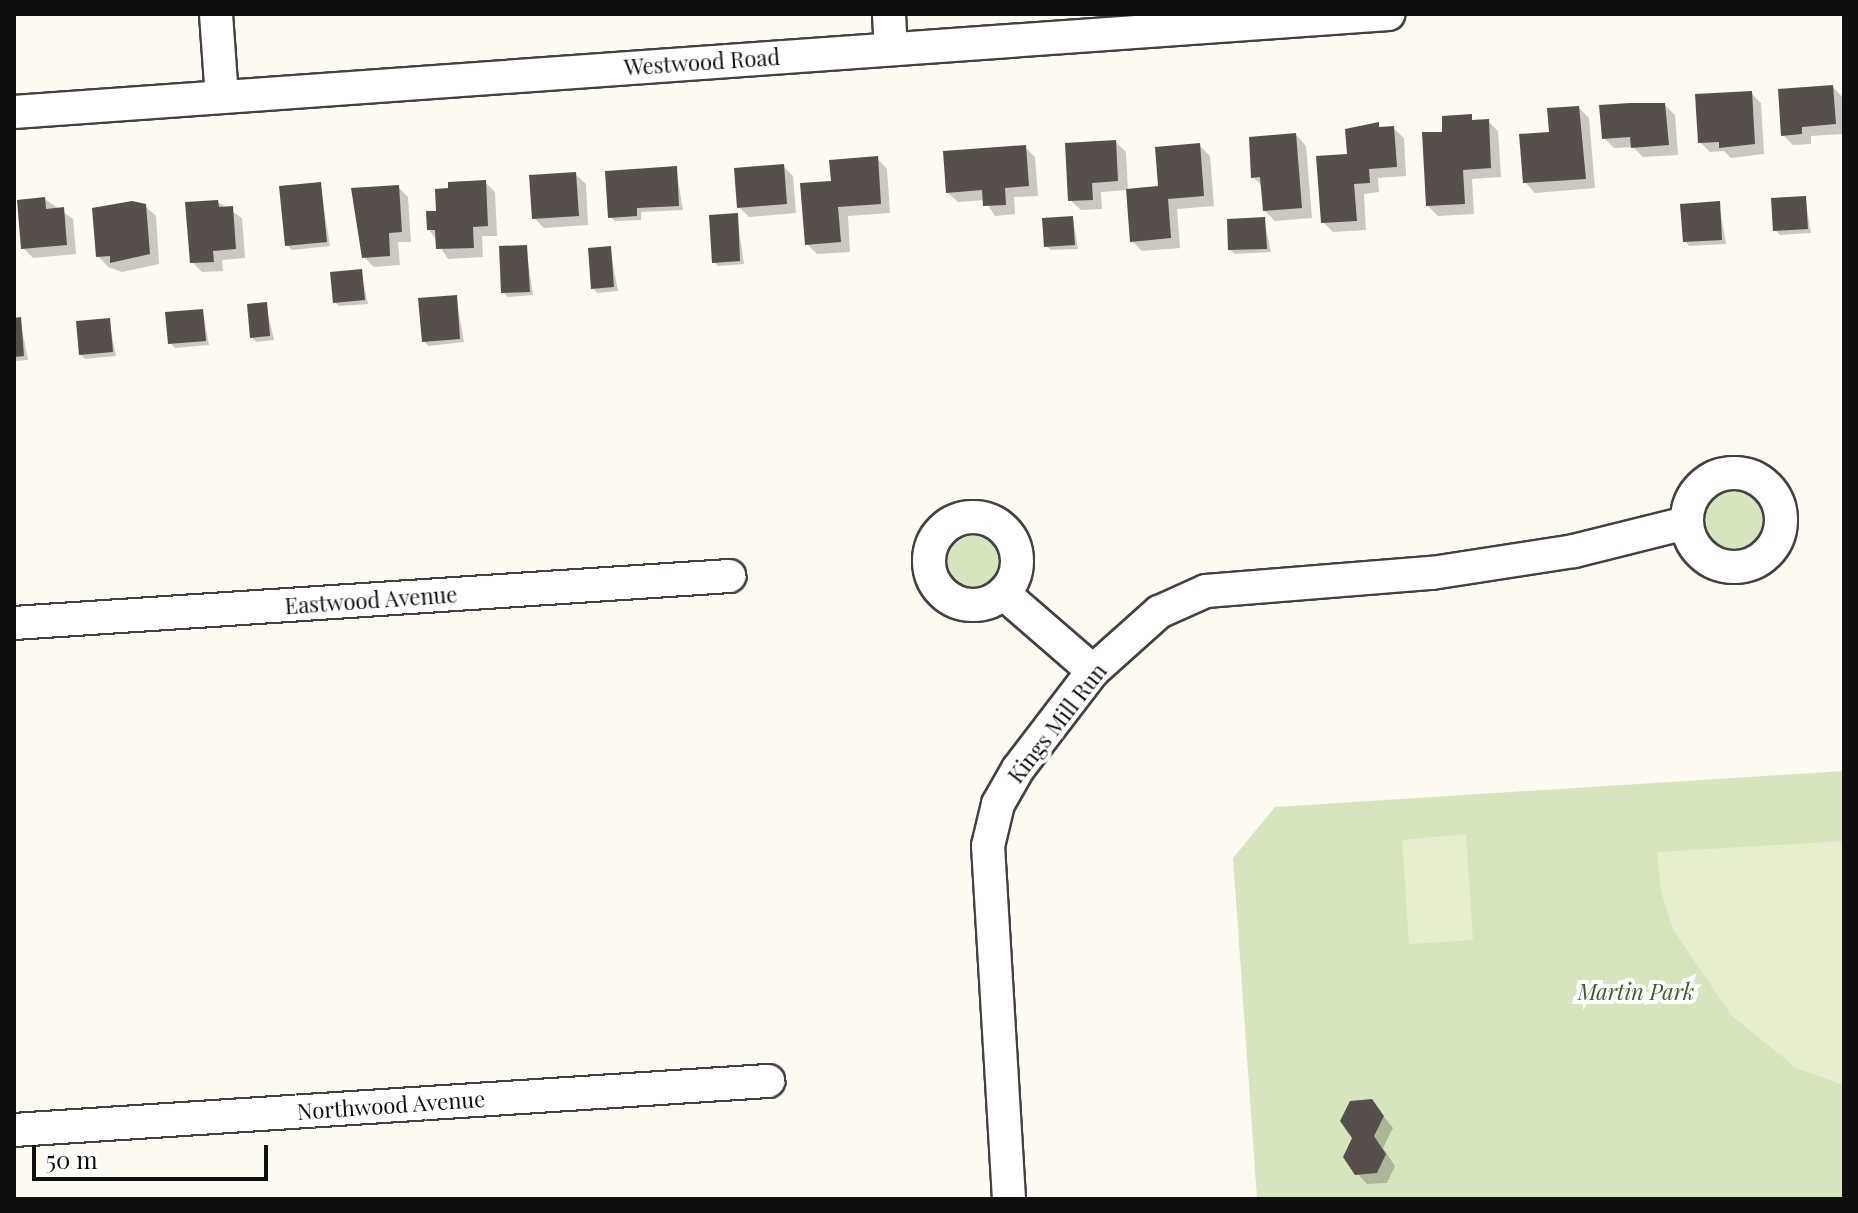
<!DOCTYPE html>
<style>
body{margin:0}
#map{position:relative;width:1858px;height:1213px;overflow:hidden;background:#fdfaf2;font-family:"Playfair Display",serif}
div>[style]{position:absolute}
.green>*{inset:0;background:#d7e5bf}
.round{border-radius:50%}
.pitch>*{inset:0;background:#e7edcf}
.shadow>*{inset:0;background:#0003}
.building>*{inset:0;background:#564f4c}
.roads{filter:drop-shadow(2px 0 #424242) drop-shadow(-2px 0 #424242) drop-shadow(0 2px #424242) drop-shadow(0 -2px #424242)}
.minor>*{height:32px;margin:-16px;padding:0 16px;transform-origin:16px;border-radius:16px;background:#fff}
.minor>.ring{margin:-16px;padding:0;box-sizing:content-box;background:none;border:32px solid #fff;border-radius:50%}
span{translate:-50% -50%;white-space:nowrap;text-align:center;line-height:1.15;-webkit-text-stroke:8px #fff;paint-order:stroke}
.street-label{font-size:22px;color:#0f0f0f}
.park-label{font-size:22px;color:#395f26;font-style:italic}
.frame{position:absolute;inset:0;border:16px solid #0f0f0f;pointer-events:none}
.scale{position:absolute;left:32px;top:1145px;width:236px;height:36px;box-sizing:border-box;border:4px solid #0f0f0f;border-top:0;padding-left:10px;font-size:24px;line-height:28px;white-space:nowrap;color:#0f0f0f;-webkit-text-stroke:6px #fff;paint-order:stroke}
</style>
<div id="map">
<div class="green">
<div class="round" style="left:1704px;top:489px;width:60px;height:60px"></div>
<div class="round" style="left:944px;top:534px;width:60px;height:60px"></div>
<div style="clip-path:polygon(1844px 771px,1844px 1199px,1257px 1199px,1233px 858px,1275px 807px)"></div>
</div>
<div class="pitch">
<div style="clip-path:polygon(1466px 834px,1473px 940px,1409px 944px,1402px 840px)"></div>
<div style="clip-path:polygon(1844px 841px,1844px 1085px,1796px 1068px,1731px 1015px,1673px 929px,1661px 891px,1657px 852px)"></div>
</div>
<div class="shadow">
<div style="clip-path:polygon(1833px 87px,1843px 98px,1844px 134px,1811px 136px,1811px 144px,1793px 145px,1783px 135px)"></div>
<div style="clip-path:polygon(1751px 93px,1761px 103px,1764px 154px,1731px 158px,1724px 151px,1710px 152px,1700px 142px)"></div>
<div style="clip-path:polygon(1665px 105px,1675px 115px,1678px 155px,1643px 157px,1633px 147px,1614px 148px,1604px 138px)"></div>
<div style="clip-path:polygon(1579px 108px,1589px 118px,1595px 188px,1535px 193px,1525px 182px,1551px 134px)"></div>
<div style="clip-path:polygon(1488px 121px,1498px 131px,1501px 177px,1472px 179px,1474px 214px,1438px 216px,1428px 206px,1445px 134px)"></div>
<div style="clip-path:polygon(1367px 125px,1393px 128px,1404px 138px,1406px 176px,1378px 178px,1379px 192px,1364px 194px,1366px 230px,1333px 232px,1323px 222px)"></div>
<div style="clip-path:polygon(1296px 135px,1306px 146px,1312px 218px,1275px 221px,1264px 210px,1263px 187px,1253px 177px)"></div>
<div style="clip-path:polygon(1116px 142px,1126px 152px,1128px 190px,1101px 192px,1102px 209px,1081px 210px,1070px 200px)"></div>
<div style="clip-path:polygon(1199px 145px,1210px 156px,1214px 206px,1177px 209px,1180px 248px,1142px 251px,1132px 241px,1160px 188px)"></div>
<div style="clip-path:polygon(1025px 147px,1035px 157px,1038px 196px,1014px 197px,1015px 214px,995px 216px,985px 200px,958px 202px,947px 192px)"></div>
<div style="clip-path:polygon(877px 158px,887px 169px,890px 213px,848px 216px,850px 252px,817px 254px,807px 244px,833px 183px)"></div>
<div style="clip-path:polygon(783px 166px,793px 176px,796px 213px,749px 217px,739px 207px)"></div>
<div style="clip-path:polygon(676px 168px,683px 210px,641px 212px,641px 220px,615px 221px,610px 217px)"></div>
<div style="clip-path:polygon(575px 174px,586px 184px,588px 225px,544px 228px,534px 218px)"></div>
<div style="clip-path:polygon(485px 182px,495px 192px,497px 236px,482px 236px,483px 257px,448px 259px,429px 229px,438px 213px)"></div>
<div style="clip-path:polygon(320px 184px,330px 246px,292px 250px,287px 245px)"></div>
<div style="clip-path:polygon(398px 187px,408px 197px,411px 242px,398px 242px,400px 265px,374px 267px,364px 257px)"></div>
<div style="clip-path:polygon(1805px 198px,1811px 233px,1780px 235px,1775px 230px)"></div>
<div style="clip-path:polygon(45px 199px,73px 219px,76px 254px,33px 258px,23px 248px)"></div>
<div style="clip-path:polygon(218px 202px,242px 218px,245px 258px,222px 260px,223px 271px,202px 272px,192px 262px)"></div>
<div style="clip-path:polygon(1719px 203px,1726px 244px,1689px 246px,1685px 241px)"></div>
<div style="clip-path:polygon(145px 206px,156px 216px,159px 264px,122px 272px,108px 267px,98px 256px)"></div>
<div style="clip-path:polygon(737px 215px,744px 264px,718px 266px,714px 262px)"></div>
<div style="clip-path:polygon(1073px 218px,1078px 249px,1051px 250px,1046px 246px)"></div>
<div style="clip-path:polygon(1264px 219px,1271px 252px,1235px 254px,1230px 250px)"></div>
<div style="clip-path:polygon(526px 247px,533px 295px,508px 297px,503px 292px)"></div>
<div style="clip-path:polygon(610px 248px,618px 291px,597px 293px,593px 288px)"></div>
<div style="clip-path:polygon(361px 271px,368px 304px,339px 306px,335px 302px)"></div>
<div style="clip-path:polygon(456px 297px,464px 342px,428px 346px,424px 341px)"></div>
<div style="clip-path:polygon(266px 304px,274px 340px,256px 342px,252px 337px)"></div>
<div style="clip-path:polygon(203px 311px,209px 345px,175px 348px,170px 343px)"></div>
<div style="clip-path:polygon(20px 319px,28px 360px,14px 361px,14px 320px)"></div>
<div style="clip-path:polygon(109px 320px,116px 356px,85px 359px,80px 354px)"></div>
<div style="clip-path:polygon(1371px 1101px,1393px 1128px,1383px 1148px,1395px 1166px,1387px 1183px,1367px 1184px,1357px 1173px)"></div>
</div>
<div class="building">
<div style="clip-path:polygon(1833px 85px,1836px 124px,1802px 127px,1802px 134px,1781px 136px,1778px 89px)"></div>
<div style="clip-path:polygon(1752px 91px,1755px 144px,1719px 148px,1719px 142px,1698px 143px,1695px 94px)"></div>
<div style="clip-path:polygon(1630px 103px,1665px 103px,1669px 145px,1631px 148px,1630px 137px,1602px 139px,1599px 105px)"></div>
<div style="clip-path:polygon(1579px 106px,1586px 179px,1523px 183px,1519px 134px,1549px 132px,1547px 108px)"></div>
<div style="clip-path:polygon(1472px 114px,1472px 120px,1489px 119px,1491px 168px,1463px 170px,1465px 204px,1426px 206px,1422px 132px,1442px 132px,1442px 116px)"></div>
<div style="clip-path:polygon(1379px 122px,1379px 127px,1394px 126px,1397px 167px,1369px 169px,1370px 183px,1354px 184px,1357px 221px,1321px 223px,1316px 156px,1347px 154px,1345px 129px)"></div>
<div style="clip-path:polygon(1296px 133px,1302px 208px,1263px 211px,1260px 177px,1251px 178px,1249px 137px)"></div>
<div style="clip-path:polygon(1116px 140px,1118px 181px,1092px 183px,1093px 200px,1068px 201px,1065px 143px)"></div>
<div style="clip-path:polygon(1200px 143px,1204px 196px,1168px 199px,1171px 238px,1130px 242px,1126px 189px,1158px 186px,1155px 147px)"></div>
<div style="clip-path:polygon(1026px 145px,1029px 186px,1005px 188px,1006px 205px,983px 206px,982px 190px,946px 193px,943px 151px)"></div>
<div style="clip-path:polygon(878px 156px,881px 204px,838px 207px,841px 242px,805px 245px,800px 183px,831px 181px,829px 160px)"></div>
<div style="clip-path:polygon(784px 164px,787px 204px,737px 208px,734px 168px)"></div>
<div style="clip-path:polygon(677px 166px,679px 206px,637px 208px,637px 216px,608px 218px,605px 171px)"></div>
<div style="clip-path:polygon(576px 172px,579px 216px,532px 219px,529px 175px)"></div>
<div style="clip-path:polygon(486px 180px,488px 226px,473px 227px,474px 248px,436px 249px,435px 230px,427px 230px,426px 211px,436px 211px,435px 189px,448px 188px,448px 182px)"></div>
<div style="clip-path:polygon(321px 182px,327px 242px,285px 246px,279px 186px)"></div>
<div style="clip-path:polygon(399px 185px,402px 232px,389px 233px,390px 256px,362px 258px,351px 188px)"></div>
<div style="clip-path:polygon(1806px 196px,1808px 229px,1773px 231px,1771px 198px)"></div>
<div style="clip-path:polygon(45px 197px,46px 209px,64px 207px,67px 245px,21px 249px,17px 200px)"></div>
<div style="clip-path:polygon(218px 200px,219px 207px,233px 206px,236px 249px,213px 251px,214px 262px,190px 263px,185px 202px)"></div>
<div style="clip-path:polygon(132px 201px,146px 204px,150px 254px,110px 263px,110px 256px,96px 257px,92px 208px)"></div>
<div style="clip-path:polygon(1720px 201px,1722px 240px,1683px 242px,1680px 204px)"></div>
<div style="clip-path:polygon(738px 213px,740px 261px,712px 263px,709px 215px)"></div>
<div style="clip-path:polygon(1073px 216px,1075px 245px,1044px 247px,1042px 218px)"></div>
<div style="clip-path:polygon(1265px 217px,1267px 249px,1228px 250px,1227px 219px)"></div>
<div style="clip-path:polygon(527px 245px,530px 292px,501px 293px,499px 246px)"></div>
<div style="clip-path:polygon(611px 246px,614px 287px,591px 289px,588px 248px)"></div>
<div style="clip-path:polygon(362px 269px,365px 300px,333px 303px,330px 272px)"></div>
<div style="clip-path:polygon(457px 295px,460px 339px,422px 342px,418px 298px)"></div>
<div style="clip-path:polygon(267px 302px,270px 336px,250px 338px,247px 304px)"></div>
<div style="clip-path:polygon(203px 309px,206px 341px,168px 344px,165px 312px)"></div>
<div style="clip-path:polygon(21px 317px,24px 356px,14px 357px,14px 318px)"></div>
<div style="clip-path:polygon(110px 318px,113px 352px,79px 355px,76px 321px)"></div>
<div style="clip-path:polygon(1372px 1099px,1384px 1116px,1374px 1136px,1386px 1154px,1377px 1173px,1355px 1175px,1343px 1157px,1352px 1138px,1340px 1121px,1350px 1101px)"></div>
</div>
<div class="roads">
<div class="minor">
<div style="left:216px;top:14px;width:83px;rotate:85.9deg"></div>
<div style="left:889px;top:14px;width:34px;rotate:87deg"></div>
<div style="left:14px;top:112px;width:1378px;rotate:-4.08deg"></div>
<div class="ring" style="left:1687px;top:473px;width:62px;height:62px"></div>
<div class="ring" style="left:929px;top:517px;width:56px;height:56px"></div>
<div style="left:1003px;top:593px;width:119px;rotate:40.9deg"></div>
<div style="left:14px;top:623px;width:717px;rotate:-3.76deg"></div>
<div style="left:14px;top:1130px;width:756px;rotate:-3.72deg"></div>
<div style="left:1009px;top:1199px;width:354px;rotate:-93.4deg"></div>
<div style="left:988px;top:846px;width:43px;rotate:-76.6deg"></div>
<div style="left:998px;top:804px;width:40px;rotate:-60.3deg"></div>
<div style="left:1018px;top:769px;width:123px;rotate:-52.6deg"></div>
<div style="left:1093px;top:671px;width:89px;rotate:-41.8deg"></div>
<div style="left:1159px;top:612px;width:51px;rotate:-24.1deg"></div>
<div style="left:1206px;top:591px;width:227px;rotate:-4.6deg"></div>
<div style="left:1432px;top:573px;width:144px;rotate:-8.8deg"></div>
<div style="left:1574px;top:551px;width:115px;rotate:-14deg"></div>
</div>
</div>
<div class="street-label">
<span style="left:702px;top:62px;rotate:-4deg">Westwood Road</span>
<span style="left:371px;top:600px;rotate:-4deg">Eastwood Avenue</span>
<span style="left:1057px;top:723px;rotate:-52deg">Kings Mill Run</span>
<span style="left:391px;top:1105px;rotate:-4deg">Northwood Avenue</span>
</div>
<div class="park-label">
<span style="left:1636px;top:992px">Martin Park</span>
</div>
<div class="frame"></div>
<div class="scale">50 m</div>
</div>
